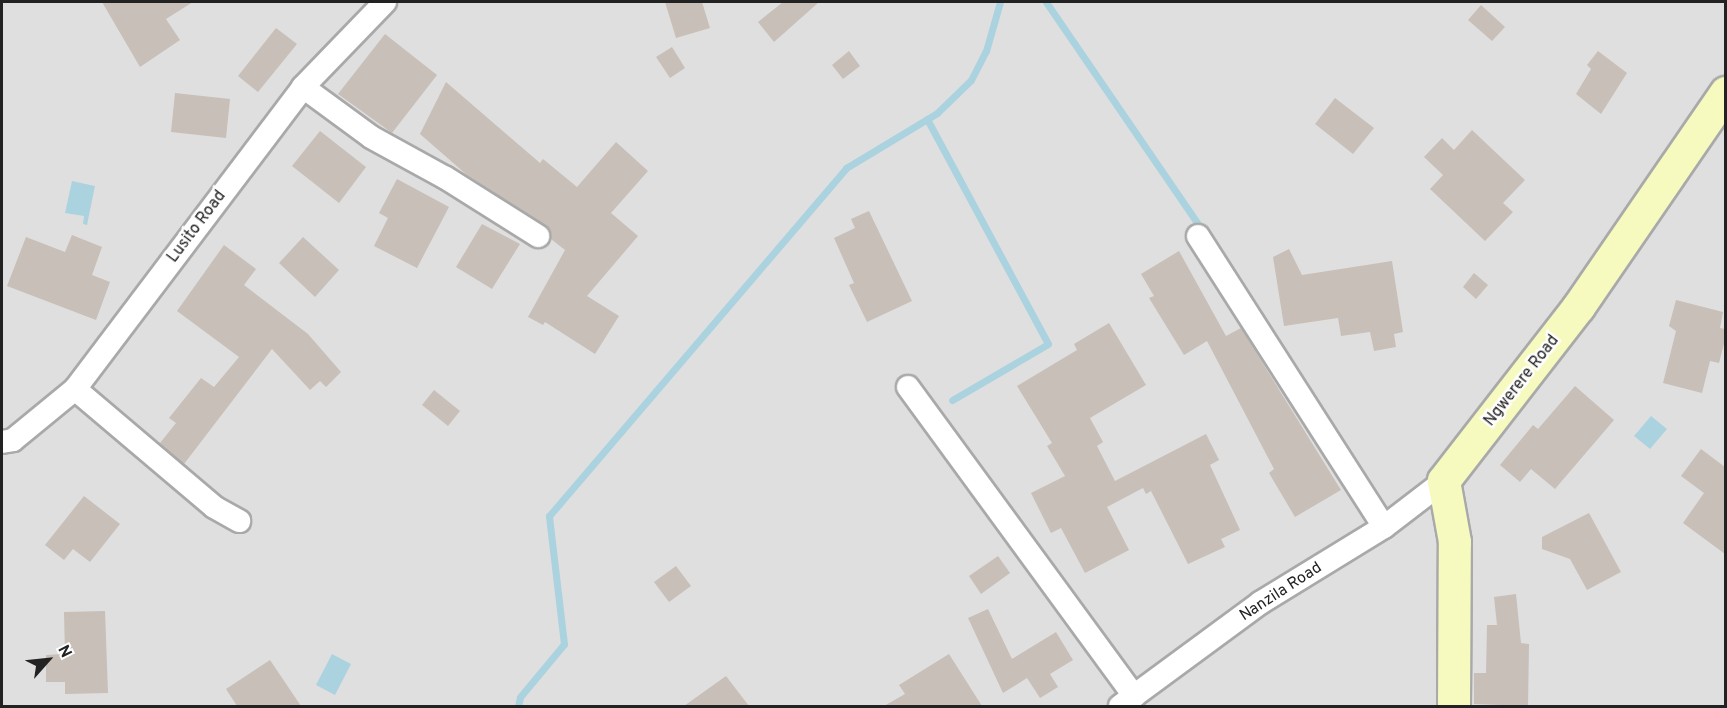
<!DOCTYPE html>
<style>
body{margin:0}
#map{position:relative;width:1727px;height:708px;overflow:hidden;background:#f2efe9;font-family:Overpass,sans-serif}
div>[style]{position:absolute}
.residential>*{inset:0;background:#e0dfdf}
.water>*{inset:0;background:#aad3df}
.stream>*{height:7px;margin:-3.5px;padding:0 3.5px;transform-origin:3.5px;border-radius:3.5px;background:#aad3df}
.building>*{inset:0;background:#c7bfb8}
.roads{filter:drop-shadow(2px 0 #a9a9a9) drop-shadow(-2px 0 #a9a9a9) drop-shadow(0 2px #a9a9a9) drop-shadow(0 -2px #a9a9a9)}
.street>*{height:22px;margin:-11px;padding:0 11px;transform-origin:11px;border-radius:11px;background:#fff}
.secondary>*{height:32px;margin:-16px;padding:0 16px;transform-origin:16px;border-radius:16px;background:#f7fabf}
span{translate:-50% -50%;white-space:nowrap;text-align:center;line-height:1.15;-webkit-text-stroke:5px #fff;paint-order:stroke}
.street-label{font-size:16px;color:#222}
.frame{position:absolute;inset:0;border:3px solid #222;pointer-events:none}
.north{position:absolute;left:18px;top:630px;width:60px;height:60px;-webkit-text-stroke:4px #fff;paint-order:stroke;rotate:63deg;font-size:16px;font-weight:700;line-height:24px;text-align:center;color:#222}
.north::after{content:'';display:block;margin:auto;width:21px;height:27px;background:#222;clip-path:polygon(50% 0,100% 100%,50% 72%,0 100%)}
</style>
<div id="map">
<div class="residential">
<div style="clip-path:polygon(2px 2px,1725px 2px,1725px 706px,2px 706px)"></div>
</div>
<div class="water">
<div style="clip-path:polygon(72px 181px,95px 186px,87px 225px,83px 224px,84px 216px,65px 213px)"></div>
<div style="clip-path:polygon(1651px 416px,1667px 429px,1650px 449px,1634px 436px)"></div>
<div style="clip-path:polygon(332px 654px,351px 664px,335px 695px,316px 685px)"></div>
</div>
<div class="stream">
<div style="left:1046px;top:2px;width:276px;rotate:55.6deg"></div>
<div style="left:927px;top:119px;width:255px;rotate:61.7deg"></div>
<div style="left:1048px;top:344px;width:111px;rotate:149.7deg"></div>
<div style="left:518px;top:706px;width:9px;rotate:-77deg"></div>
<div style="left:520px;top:697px;width:69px;rotate:-50.3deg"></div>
<div style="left:564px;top:644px;width:129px;rotate:-96.7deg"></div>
<div style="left:549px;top:516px;width:458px;rotate:-49.5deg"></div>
<div style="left:846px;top:168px;width:106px;rotate:-31.1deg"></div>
<div style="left:937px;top:113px;width:47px;rotate:-44.1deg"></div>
<div style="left:971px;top:80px;width:33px;rotate:-63deg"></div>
<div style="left:986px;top:51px;width:51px;rotate:-74.1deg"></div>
</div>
<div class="building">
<div style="clip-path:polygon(102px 2px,193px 2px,166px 19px,180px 40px,140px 67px)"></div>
<div style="clip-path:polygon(665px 2px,702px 2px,710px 28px,676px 38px)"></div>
<div style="clip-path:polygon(783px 2px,819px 2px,774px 42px,758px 22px)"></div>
<div style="clip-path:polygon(1481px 5px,1505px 27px,1492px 41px,1468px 20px)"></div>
<div style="clip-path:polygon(276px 28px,297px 44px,258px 92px,238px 76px)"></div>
<div style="clip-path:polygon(385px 34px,437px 75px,392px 133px,338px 94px)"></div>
<div style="clip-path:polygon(672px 47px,685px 68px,670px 78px,656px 57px)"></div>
<div style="clip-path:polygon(849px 51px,860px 66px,843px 79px,832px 65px)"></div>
<div style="clip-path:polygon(1598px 51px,1627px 73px,1601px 114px,1576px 94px,1591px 69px,1587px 65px)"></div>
<div style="clip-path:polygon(446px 82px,540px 163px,543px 159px,577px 187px,616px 142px,648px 171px,611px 213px,638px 236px,587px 296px,619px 316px,595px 354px,545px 322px,543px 325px,528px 317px,565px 250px,551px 239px,550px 229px,467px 175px,420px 134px)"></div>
<div style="clip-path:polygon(175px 93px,230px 99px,226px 138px,171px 132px)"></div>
<div style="clip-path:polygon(1335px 98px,1374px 128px,1353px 154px,1315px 124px)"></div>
<div style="clip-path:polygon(1472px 130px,1525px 180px,1503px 203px,1513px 212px,1485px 241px,1430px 189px,1443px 175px,1424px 157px,1442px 138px,1454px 150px)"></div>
<div style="clip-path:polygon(320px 131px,366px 167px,339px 203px,292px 166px)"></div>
<div style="clip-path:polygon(397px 179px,449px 207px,417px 268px,374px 246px,388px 218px,379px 213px)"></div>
<div style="clip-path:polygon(869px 211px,912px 301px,867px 322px,849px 285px,854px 283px,834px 238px,855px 228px,851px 219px)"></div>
<div style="clip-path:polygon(482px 224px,520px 244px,492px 289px,456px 267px)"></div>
<div style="clip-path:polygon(72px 235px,102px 247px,92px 275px,110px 282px,96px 320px,7px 286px,26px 237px,65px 252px)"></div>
<div style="clip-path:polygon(303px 237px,339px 270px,315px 297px,279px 263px)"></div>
<div style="clip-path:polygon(224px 245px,256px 269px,244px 285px,308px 334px,341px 372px,326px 387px,320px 381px,310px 390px,272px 349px,184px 464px,160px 443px,176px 423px,169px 418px,201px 378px,214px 387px,239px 357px,177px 311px)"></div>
<div style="clip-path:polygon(1289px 249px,1302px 275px,1392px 261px,1403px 332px,1394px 334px,1396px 347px,1374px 351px,1370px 332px,1341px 336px,1338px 318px,1284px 326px,1273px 257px)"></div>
<div style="clip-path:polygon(1179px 251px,1226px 336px,1241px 328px,1341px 490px,1295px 517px,1269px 473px,1274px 469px,1207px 341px,1184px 355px,1149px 298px,1154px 296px,1141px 274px)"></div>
<div style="clip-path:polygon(1474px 273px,1488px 285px,1476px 299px,1463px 287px)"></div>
<div style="clip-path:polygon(1676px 300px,1723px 312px,1720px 328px,1725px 329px,1725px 340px,1719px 363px,1710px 361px,1702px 393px,1663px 383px,1676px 331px,1669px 326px)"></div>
<div style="clip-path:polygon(1109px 323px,1146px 385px,1090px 418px,1103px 442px,1097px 446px,1115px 481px,1206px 434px,1219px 460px,1210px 465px,1240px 530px,1221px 539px,1225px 547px,1188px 564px,1151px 491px,1146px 494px,1143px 488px,1107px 507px,1129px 550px,1085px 573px,1061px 528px,1051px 533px,1031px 493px,1065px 476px,1047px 446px,1052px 443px,1017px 386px,1077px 350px,1074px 344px)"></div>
<div style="clip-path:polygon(1575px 386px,1614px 420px,1555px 489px,1531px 469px,1520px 482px,1500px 465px,1533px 425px,1538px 429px)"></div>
<div style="clip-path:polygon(434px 390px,460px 411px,448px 426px,422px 405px)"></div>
<div style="clip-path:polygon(1701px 449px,1725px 467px,1725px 554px,1683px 523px,1704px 493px,1681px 476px)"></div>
<div style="clip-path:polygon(84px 496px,120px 524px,90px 562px,73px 549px,64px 560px,45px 545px)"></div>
<div style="clip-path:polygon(1589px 513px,1621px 572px,1587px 590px,1570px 559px,1542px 549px,1542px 537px)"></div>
<div style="clip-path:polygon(998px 556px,1010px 573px,981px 594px,969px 576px)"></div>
<div style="clip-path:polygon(676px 566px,691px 586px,669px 602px,654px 582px)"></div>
<div style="clip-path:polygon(1516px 594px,1521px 643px,1529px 644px,1528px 706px,1474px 704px,1474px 673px,1486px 673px,1487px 625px,1497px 625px,1494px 597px)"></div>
<div style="clip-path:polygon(988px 609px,1012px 659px,1056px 632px,1073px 660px,1050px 674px,1058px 687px,1040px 698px,1027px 678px,1003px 693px,968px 618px)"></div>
<div style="clip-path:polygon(105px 611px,108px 693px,65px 694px,65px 682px,46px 682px,46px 655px,65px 654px,64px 612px)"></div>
<div style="clip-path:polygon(949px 654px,982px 706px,884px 706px,905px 694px,899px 685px)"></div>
<div style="clip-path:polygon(270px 660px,301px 706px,237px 706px,226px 689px)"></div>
<div style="clip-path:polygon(726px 676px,749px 706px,684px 706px)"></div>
</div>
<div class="roads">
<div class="street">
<div style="left:303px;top:87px;width:84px;rotate:36.3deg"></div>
<div style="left:371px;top:137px;width:85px;rotate:28.7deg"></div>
<div style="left:446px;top:178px;width:109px;rotate:32.2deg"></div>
<div style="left:1198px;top:236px;width:345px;rotate:57.4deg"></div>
<div style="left:908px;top:387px;width:383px;rotate:53.8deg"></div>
<div style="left:75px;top:389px;width:182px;rotate:40.3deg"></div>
<div style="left:214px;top:507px;width:29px;rotate:29deg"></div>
<div style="left:2px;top:442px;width:11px;rotate:-10deg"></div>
<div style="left:13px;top:440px;width:80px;rotate:-39.4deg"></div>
<div style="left:75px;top:389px;width:378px;rotate:-52.9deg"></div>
<div style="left:303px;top:87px;width:118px;rotate:-46deg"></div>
<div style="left:1120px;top:706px;width:174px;rotate:-36.3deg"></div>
<div style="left:1260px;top:603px;width:145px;rotate:-31.5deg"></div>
<div style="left:1384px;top:527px;width:76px;rotate:-37.5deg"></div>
</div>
<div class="secondary">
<div style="left:1454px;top:706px;width:164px;rotate:-89.7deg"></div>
<div style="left:1455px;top:542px;width:62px;rotate:-100.2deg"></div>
<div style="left:1444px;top:481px;width:220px;rotate:-52.2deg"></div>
<div style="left:1579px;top:307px;width:260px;rotate:-55.5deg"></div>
</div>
</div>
<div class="street-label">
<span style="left:197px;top:227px;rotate:-53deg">Lusito Road</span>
<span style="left:1522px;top:381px;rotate:-52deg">Ngwerere Road</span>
<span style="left:1281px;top:592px;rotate:-33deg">Nanzila Road</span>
</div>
<div class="frame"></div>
<div class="north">N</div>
</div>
